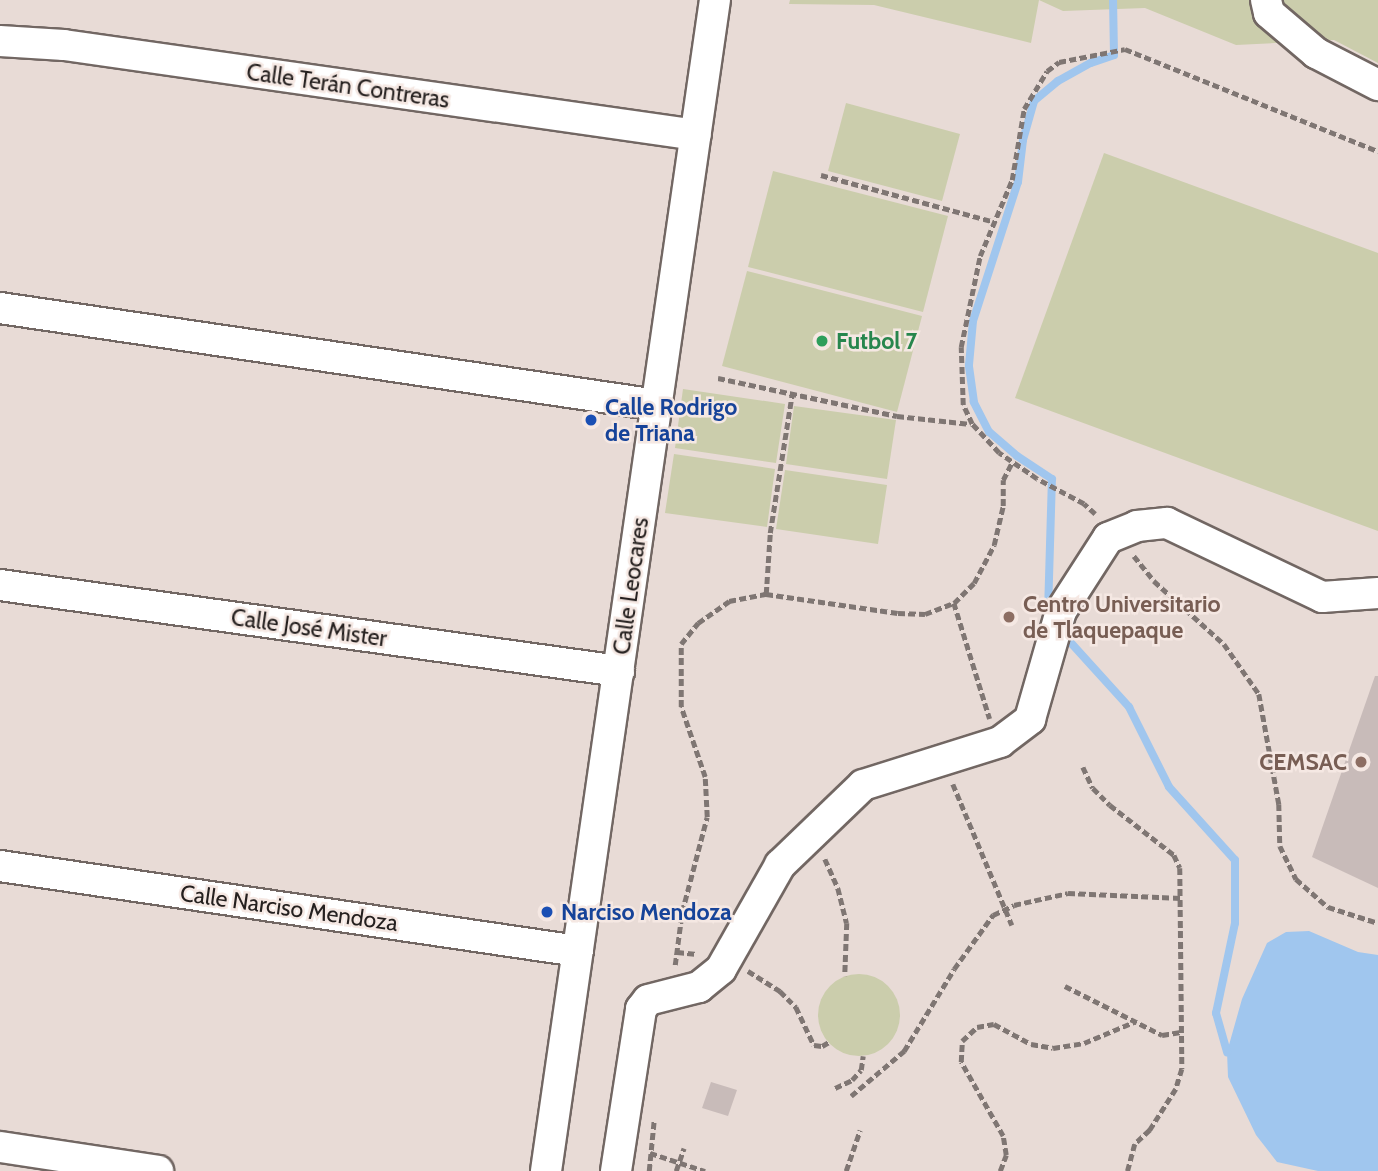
<!DOCTYPE html>
<meta charset="utf-8">
<style>
body{margin:0}
#map{position:relative;width:1378px;height:1171px;overflow:hidden;background:#e8dbd6;font-family:Cabin,sans-serif}
div>[style]{position:absolute}
.green>*{inset:0;background:#cbcdac}
.round{border-radius:50%}
.water>*{inset:0;background:#a0c6ee}
.stream>*{height:8px;margin:-4px;padding:0 4px;transform-origin:4px;border-radius:4px;background:#a0c6ee}
.building>*{inset:0;background:#c8bbb9}
.path>*{height:4.5px;margin-top:-2.25px;transform-origin:0;background:repeating-linear-gradient(90deg,#7f7673 0 7px,transparent 0 10.5px)}
.roads{filter:drop-shadow(2px 0 #726763) drop-shadow(-2px 0 #726763) drop-shadow(0 2px #726763) drop-shadow(0 -2px #726763)}
.minor>*{height:30px;margin:-15px;padding:0 15px;transform-origin:15px;border-radius:15px;background:#fff}
.dots>*{width:19px;height:19px;translate:-50% -50%;box-sizing:border-box;border:4px solid #f5e8e3;border-radius:50%}
span{translate:-50% -50%;white-space:nowrap;text-align:center;line-height:1.15;-webkit-text-stroke:5px #f5e8e3;paint-order:stroke}
.street-label{font-size:23px;color:#25201f}
.leisure-label{font-size:23px;color:#27864d;font-weight:700}
.left{translate:0 -50%;text-align:left}
.transit-label{font-size:23px;color:#164399;font-weight:700}
.education-label{font-size:23px;color:#785e54;font-weight:700}
.right{translate:-100% -50%;text-align:right}
</style>
<div id="map">
<div class="green">
<div style="clip-path:polygon(790px 0,1378px 0,1378px 63px,1334px 40px,1236px 45px,1145px 8px,1063px 11px,1039px 0,1031px 43px,874px 5px,789px 4px)"></div>
<div style="clip-path:polygon(846px 103px,960px 134px,942px 201px,828px 171px)"></div>
<div style="clip-path:polygon(1104px 153px,1378px 253px,1378px 531px,1015px 398px)"></div>
<div style="clip-path:polygon(773px 171px,948px 216px,923px 312px,748px 267px)"></div>
<div style="clip-path:polygon(747px 271px,922px 316px,897px 412px,722px 366px)"></div>
<div style="clip-path:polygon(683px 389px,785px 404px,776px 463px,675px 448px)"></div>
<div style="clip-path:polygon(794px 406px,896px 420px,887px 479px,786px 464px)"></div>
<div style="clip-path:polygon(674px 454px,775px 469px,767px 527px,665px 513px)"></div>
<div style="clip-path:polygon(785px 470px,887px 485px,878px 544px,776px 529px)"></div>
<div class="round" style="left:818px;top:974px;width:82px;height:82px"></div>
</div>
<div class="water">
<div style="clip-path:polygon(1309px 931px,1358px 952px,1378px 955px,1378px 1171px,1318px 1171px,1277px 1162px,1256px 1135px,1228px 1077px,1227px 1052px,1242px 999px,1267px 943px,1286px 932px)"></div>
</div>
<div class="stream">
<div style="left:1048px;top:612px;width:133px;rotate:-88.3deg"></div>
<div style="left:1052px;top:479px;width:42px;rotate:-146.7deg"></div>
<div style="left:1017px;top:456px;width:37px;rotate:-139deg"></div>
<div style="left:989px;top:432px;width:34px;rotate:-117deg"></div>
<div style="left:974px;top:402px;width:37px;rotate:-98deg"></div>
<div style="left:969px;top:365px;width:44px;rotate:-84.8deg"></div>
<div style="left:973px;top:321px;width:146px;rotate:-72.1deg"></div>
<div style="left:1018px;top:182px;width:42px;rotate:-83.2deg"></div>
<div style="left:1023px;top:140px;width:41px;rotate:-74.2deg"></div>
<div style="left:1034px;top:101px;width:31px;rotate:-40deg"></div>
<div style="left:1058px;top:81px;width:38px;rotate:-29deg"></div>
<div style="left:1091px;top:63px;width:24px;rotate:-19deg"></div>
<div style="left:1114px;top:55px;width:55px;rotate:-91deg"></div>
<div style="left:1062px;top:633px;width:100px;rotate:47.8deg"></div>
<div style="left:1129px;top:707px;width:89px;rotate:63.4deg"></div>
<div style="left:1169px;top:787px;width:98px;rotate:47.9deg"></div>
<div style="left:1235px;top:860px;width:63px;rotate:90deg"></div>
<div style="left:1235px;top:923px;width:92px;rotate:101.9deg"></div>
<div style="left:1216px;top:1013px;width:41px;rotate:74.2deg"></div>
</div>
<div class="building">
<div style="clip-path:polygon(1375px 676px,1378px 676px,1378px 888px,1312px 857px)"></div>
<div style="clip-path:polygon(711px 1082px,737px 1090px,728px 1116px,702px 1108px)"></div>
</div>
<div class="path">
<div style="left:821px;top:175px;width:177px;rotate:15.1deg"></div>
<div style="left:718px;top:378px;width:183px;rotate:12deg"></div>
<div style="left:897px;top:416px;width:74px;rotate:6.2deg"></div>
<div style="left:1095px;top:514px;width:15px;rotate:-138deg"></div>
<div style="left:1084px;top:504px;width:53px;rotate:-152deg"></div>
<div style="left:1037px;top:479px;width:46px;rotate:-145.6deg"></div>
<div style="left:999px;top:453px;width:40px;rotate:-133deg"></div>
<div style="left:972px;top:424px;width:21px;rotate:-115deg"></div>
<div style="left:963px;top:405px;width:58px;rotate:-92deg"></div>
<div style="left:961px;top:347px;width:93px;rotate:-78.2deg"></div>
<div style="left:980px;top:256px;width:82px;rotate:-67.2deg"></div>
<div style="left:1012px;top:180px;width:72px;rotate:-80.4deg"></div>
<div style="left:1024px;top:109px;width:44px;rotate:-58.8deg"></div>
<div style="left:1047px;top:71px;width:15px;rotate:-37deg"></div>
<div style="left:1059px;top:62px;width:67px;rotate:-11.1deg"></div>
<div style="left:1125px;top:49px;width:273px;rotate:22deg"></div>
<div style="left:1134px;top:556px;width:32px;rotate:51deg"></div>
<div style="left:1154px;top:581px;width:94px;rotate:42deg"></div>
<div style="left:1224px;top:644px;width:61px;rotate:55deg"></div>
<div style="left:1259px;top:694px;width:112px;rotate:79.7deg"></div>
<div style="left:1279px;top:804px;width:42px;rotate:88.6deg"></div>
<div style="left:1280px;top:846px;width:37px;rotate:64deg"></div>
<div style="left:1296px;top:879px;width:43px;rotate:41.2deg"></div>
<div style="left:1328px;top:907px;width:52px;rotate:17.7deg"></div>
<div style="left:766px;top:594px;width:61px;rotate:-86.2deg"></div>
<div style="left:770px;top:533px;width:141px;rotate:-81deg"></div>
<div style="left:954px;top:603px;width:28px;rotate:-45deg"></div>
<div style="left:974px;top:583px;width:43px;rotate:-62.2deg"></div>
<div style="left:994px;top:545px;width:40px;rotate:-77deg"></div>
<div style="left:1003px;top:506px;width:26px;rotate:-90deg"></div>
<div style="left:1003px;top:480px;width:20px;rotate:-63deg"></div>
<div style="left:1083px;top:767px;width:23px;rotate:65deg"></div>
<div style="left:1093px;top:788px;width:24px;rotate:45deg"></div>
<div style="left:1110px;top:805px;width:81px;rotate:38deg"></div>
<div style="left:1174px;top:855px;width:14px;rotate:65deg"></div>
<div style="left:1180px;top:868px;width:201px;rotate:89.4deg"></div>
<div style="left:1182px;top:1069px;width:21px;rotate:107deg"></div>
<div style="left:1176px;top:1089px;width:49px;rotate:122.4deg"></div>
<div style="left:1150px;top:1130px;width:21px;rotate:137deg"></div>
<div style="left:1135px;top:1144px;width:28px;rotate:105deg"></div>
<div style="left:953px;top:784px;width:153px;rotate:67.3deg"></div>
<div style="left:825px;top:859px;width:32px;rotate:66deg"></div>
<div style="left:838px;top:888px;width:36px;rotate:76deg"></div>
<div style="left:847px;top:923px;width:53px;rotate:92.2deg"></div>
<div style="left:677px;top:952px;width:20px;rotate:6deg"></div>
<div style="left:675px;top:965px;width:53px;rotate:-82.5deg"></div>
<div style="left:682px;top:912px;width:98px;rotate:-75.3deg"></div>
<div style="left:707px;top:817px;width:40px;rotate:-92.9deg"></div>
<div style="left:705px;top:777px;width:74px;rotate:-108.9deg"></div>
<div style="left:681px;top:707px;width:63px;rotate:-90deg"></div>
<div style="left:681px;top:644px;width:27px;rotate:-51deg"></div>
<div style="left:698px;top:623px;width:38px;rotate:-35deg"></div>
<div style="left:729px;top:601px;width:38px;rotate:-11deg"></div>
<div style="left:766px;top:594px;width:133px;rotate:8.2deg"></div>
<div style="left:898px;top:613px;width:27px;rotate:2deg"></div>
<div style="left:925px;top:614px;width:31px;rotate:-21deg"></div>
<div style="left:954px;top:603px;width:121px;rotate:72.8deg"></div>
<div style="left:748px;top:971px;width:38px;rotate:32deg"></div>
<div style="left:780px;top:991px;width:23px;rotate:45deg"></div>
<div style="left:796px;top:1007px;width:42px;rotate:64.7deg"></div>
<div style="left:814px;top:1045px;width:8px;rotate:7deg"></div>
<div style="left:822px;top:1046px;width:8px;rotate:-30deg"></div>
<div style="left:1065px;top:986px;width:109px;rotate:26.8deg"></div>
<div style="left:1162px;top:1035px;width:19px;rotate:-9deg"></div>
<div style="left:835px;top:1088px;width:19px;rotate:-25deg"></div>
<div style="left:852px;top:1080px;width:13px;rotate:-48deg"></div>
<div style="left:861px;top:1070px;width:14px;rotate:-82deg"></div>
<div style="left:851px;top:1096px;width:70px;rotate:-40.3deg"></div>
<div style="left:904px;top:1051px;width:96px;rotate:-58.6deg"></div>
<div style="left:954px;top:969px;width:67px;rotate:-54.2deg"></div>
<div style="left:993px;top:915px;width:23px;rotate:-25deg"></div>
<div style="left:1014px;top:905px;width:55px;rotate:-12.5deg"></div>
<div style="left:1068px;top:893px;width:113px;rotate:2.5deg"></div>
<div style="left:650px;top:1153px;width:58px;rotate:18.1deg"></div>
<div style="left:649px;top:1171px;width:51px;rotate:-84.4deg"></div>
<div style="left:676px;top:1171px;width:24px;rotate:-71deg"></div>
<div style="left:846px;top:1171px;width:43px;rotate:-71.1deg"></div>
<div style="left:1000px;top:1171px;width:17px;rotate:-69deg"></div>
<div style="left:1006px;top:1155px;width:19px;rotate:-99deg"></div>
<div style="left:1003px;top:1136px;width:85px;rotate:-119.6deg"></div>
<div style="left:961px;top:1062px;width:21px;rotate:-87deg"></div>
<div style="left:962px;top:1041px;width:21px;rotate:-43deg"></div>
<div style="left:977px;top:1027px;width:17px;rotate:-10deg"></div>
<div style="left:994px;top:1024px;width:42px;rotate:28.4deg"></div>
<div style="left:1031px;top:1044px;width:22px;rotate:10deg"></div>
<div style="left:1053px;top:1048px;width:31px;rotate:-9deg"></div>
<div style="left:1084px;top:1043px;width:56px;rotate:-22.9deg"></div>
</div>
<div class="roads">
<div class="minor">
<div style="left:1266px;top:0;width:13px;rotate:77deg"></div>
<div style="left:1269px;top:13px;width:62px;rotate:40.4deg"></div>
<div style="left:1316px;top:53px;width:70px;rotate:27.3deg"></div>
<div style="left:0;top:41px;width:64px;rotate:3.6deg"></div>
<div style="left:64px;top:45px;width:638px;rotate:8.1deg"></div>
<div style="left:0;top:308px;width:664px;rotate:8.4deg"></div>
<div style="left:0;top:585px;width:625px;rotate:7.91deg"></div>
<div style="left:0;top:866px;width:584px;rotate:8.37deg"></div>
<div style="left:0;top:1147px;width:160px;rotate:8.6deg"></div>
<div style="left:546px;top:1171px;width:1183px;rotate:-81.79deg"></div>
<div style="left:616px;top:1171px;width:164px;rotate:-81.2deg"></div>
<div style="left:641px;top:1009px;width:11px;rotate:-52deg"></div>
<div style="left:648px;top:1000px;width:53px;rotate:-14.3deg"></div>
<div style="left:699px;top:987px;width:28px;rotate:-39deg"></div>
<div style="left:721px;top:969px;width:120px;rotate:-60.4deg"></div>
<div style="left:780px;top:865px;width:115px;rotate:-43.9deg"></div>
<div style="left:863px;top:785px;width:144px;rotate:-17.4deg"></div>
<div style="left:1000px;top:742px;width:38px;rotate:-37deg"></div>
<div style="left:1030px;top:719px;width:112px;rotate:-74deg"></div>
<div style="left:1061px;top:611px;width:87px;rotate:-57.2deg"></div>
<div style="left:1108px;top:538px;width:31px;rotate:-22deg"></div>
<div style="left:1137px;top:526px;width:30px;rotate:-6deg"></div>
<div style="left:1167px;top:523px;width:172px;rotate:25.5deg"></div>
<div style="left:1322px;top:597px;width:56px;rotate:-4.1deg"></div>
</div>
</div>
<div class="dots">
<div style="left:822px;top:341px;background:#2e9e5b"></div>
<div style="left:591px;top:420px;background:#1a4fb4"></div>
<div style="left:1009px;top:617px;background:#8d6e63"></div>
<div style="left:1361px;top:762px;background:#8d6e63"></div>
<div style="left:547px;top:912px;background:#1a4fb4"></div>
</div>
<div class="street-label">
<span style="left:348px;top:86px;rotate:8deg">Calle Terán Contreras</span>
<span style="left:631px;top:586px;rotate:-82deg">Calle Leocares</span>
<span style="left:309px;top:628px;rotate:8deg">Calle José Mister</span>
<span style="left:289px;top:908px;rotate:8deg">Calle Narciso Mendoza</span>
</div>
<div class="leisure-label">
<span class="left" style="left:836px;top:341px">Futbol 7</span>
</div>
<div class="transit-label">
<span class="left" style="left:605px;top:420px">Calle Rodrigo<br>de Triana</span>
<span class="left" style="left:561px;top:912px">Narciso Mendoza</span>
</div>
<div class="education-label">
<span class="left" style="left:1023px;top:617px">Centro Universitario<br>de Tlaquepaque</span>
<span class="right" style="left:1347px;top:762px">CEMSAC</span>
</div>
</div>
